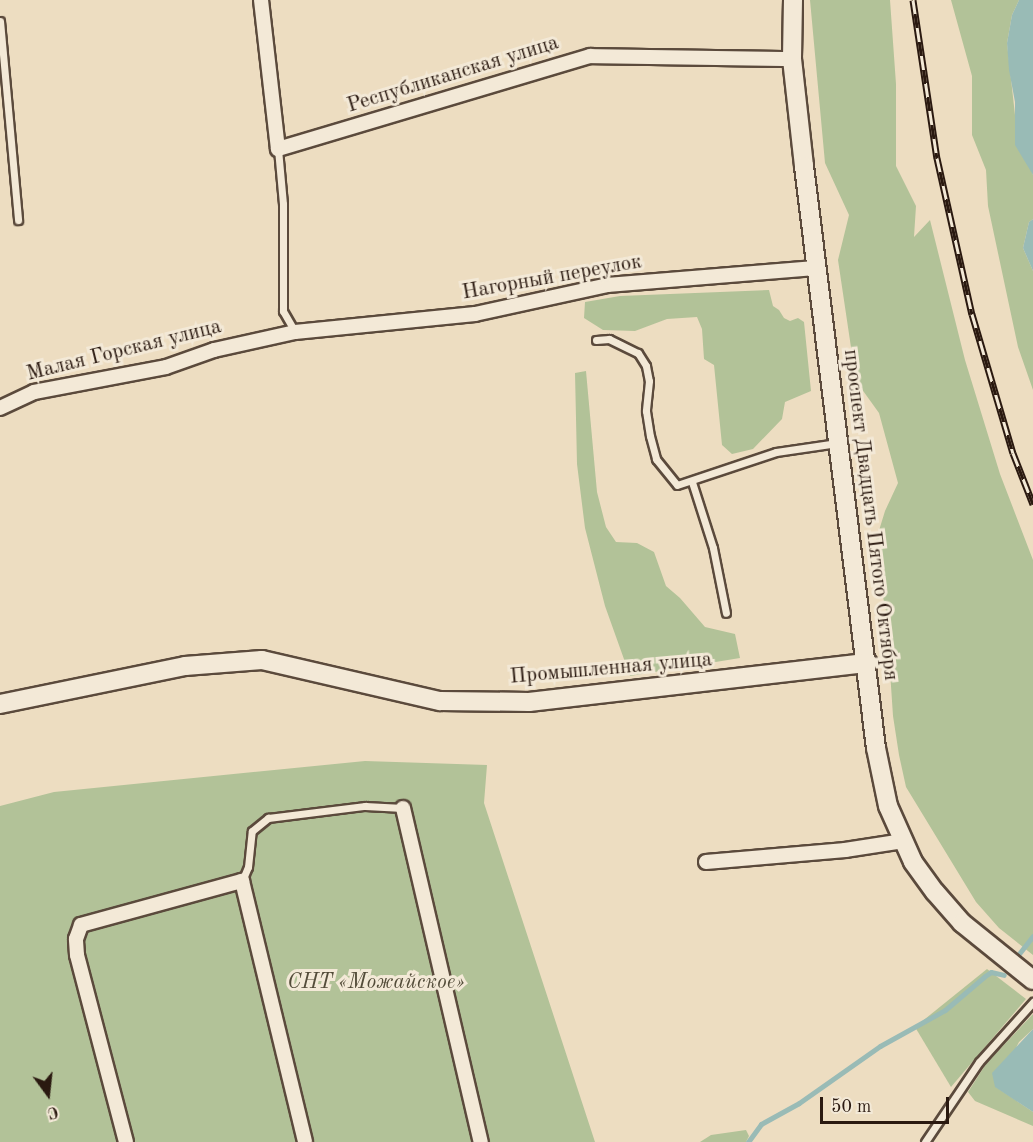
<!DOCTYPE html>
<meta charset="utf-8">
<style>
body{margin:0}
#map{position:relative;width:1033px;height:1142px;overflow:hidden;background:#edddc1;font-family:"Old Standard TT",serif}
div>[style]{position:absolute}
.green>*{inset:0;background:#b2c298}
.water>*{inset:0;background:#99bbb6}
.stream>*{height:5px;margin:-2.5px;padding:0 2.5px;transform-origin:2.5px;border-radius:2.5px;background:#99bbb6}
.roads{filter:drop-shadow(2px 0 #5b4a3c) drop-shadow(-2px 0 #5b4a3c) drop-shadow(0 2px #5b4a3c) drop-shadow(0 -2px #5b4a3c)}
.service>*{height:7px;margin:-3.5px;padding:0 3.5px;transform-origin:3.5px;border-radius:3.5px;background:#f3e9d7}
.minor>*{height:14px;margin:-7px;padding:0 7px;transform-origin:7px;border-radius:7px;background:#f3e9d7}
.tertiary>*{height:18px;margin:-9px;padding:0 9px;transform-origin:9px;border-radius:9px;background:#f3e9d7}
.rail>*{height:7px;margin-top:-3.5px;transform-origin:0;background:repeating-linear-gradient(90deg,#f3e9d7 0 14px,#2a1910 0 28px);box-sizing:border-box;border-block:2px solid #2a1910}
span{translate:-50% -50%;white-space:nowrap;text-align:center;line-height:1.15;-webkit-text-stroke:6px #f3e9d7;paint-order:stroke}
.street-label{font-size:21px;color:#2a1910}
.park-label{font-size:21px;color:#534c39;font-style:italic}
.north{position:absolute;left:18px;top:1064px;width:60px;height:60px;-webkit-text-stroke:4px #f3e9d7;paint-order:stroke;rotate:165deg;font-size:16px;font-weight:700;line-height:24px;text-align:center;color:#2a1910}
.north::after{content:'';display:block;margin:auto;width:21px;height:27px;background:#2a1910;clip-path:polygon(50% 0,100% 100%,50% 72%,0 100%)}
.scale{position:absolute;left:820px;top:1097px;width:129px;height:27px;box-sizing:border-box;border:3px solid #2a1910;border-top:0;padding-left:8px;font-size:18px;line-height:21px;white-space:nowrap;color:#2a1910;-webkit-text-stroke:4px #f3e9d7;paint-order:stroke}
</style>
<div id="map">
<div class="green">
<div style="clip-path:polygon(810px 0,890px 0,896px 84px,896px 166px,916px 206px,914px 237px,930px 220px,965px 360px,1000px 474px,1033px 560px,1033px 955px,999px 928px,976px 902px,906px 787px,899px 755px,893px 716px,886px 611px,873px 550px,885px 511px,898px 483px,879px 413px,856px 381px,838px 260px,849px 215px,825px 163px)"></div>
<div style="clip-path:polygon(951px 0,1019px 0,1012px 15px,1007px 43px,1015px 115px,1033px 175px,1033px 219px,1029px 222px,1023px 248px,1033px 271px,1033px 390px,1018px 347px,988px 206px,986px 170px,972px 135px,972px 76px)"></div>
<div style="clip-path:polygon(769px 290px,773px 306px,779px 310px,784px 318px,790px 321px,798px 318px,804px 322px,811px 391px,785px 402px,782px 419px,753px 449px,732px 454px,722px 445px,714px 365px,704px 359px,702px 329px,697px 317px,667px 319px,635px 331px,603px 330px,584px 318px,585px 302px,620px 296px)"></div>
<div style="clip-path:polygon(586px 371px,597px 492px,606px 527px,616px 542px,637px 543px,654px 552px,666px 586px,680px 598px,705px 627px,735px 634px,740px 658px,630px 676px,605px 606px,585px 528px,577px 464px,575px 373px)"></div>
<div style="clip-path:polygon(365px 761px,487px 765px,484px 803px,595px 1142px,0 1142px,0 806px,54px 792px)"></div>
<div style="clip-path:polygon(987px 969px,1026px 999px,951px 1087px,915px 1027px)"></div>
<div style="clip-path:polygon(1033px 1014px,1033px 1029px,1019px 1042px,996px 1087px,1033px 1112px,1033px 1126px,975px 1101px,968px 1092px,986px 1064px)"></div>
<div style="clip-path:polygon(746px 1130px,749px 1136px,746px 1142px,700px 1142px,711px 1135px)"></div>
</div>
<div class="water">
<div style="clip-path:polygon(1019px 0,1033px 0,1033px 175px,1015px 145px,1015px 102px,1009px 70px,1007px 43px,1012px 15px)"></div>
<div style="clip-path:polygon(1033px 219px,1033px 271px,1023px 248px,1029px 222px)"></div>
<div style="clip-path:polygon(1033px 1029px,1033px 1112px,995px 1087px,992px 1073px)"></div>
</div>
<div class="stream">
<div style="left:1018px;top:955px;width:24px;rotate:-52deg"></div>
<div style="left:748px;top:1142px;width:22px;rotate:-54deg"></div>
<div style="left:761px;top:1124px;width:43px;rotate:-28.9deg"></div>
<div style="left:799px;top:1103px;width:99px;rotate:-35.1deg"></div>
<div style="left:880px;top:1046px;width:74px;rotate:-29deg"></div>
<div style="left:945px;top:1010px;width:52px;rotate:-40.4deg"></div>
<div style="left:985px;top:976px;width:7px;rotate:-34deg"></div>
<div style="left:991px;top:972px;width:13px;rotate:13deg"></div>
</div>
<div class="roads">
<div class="service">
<div style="left:0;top:21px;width:200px;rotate:84.8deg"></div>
<div style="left:278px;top:149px;width:55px;rotate:84.8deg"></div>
<div style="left:283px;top:204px;width:107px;rotate:90deg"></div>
<div style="left:283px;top:311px;width:24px;rotate:60deg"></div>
<div style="left:596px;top:340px;width:13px;rotate:-4deg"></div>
<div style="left:609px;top:339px;width:32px;rotate:26deg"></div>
<div style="left:638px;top:353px;width:15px;rotate:58deg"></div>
<div style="left:646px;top:366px;width:15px;rotate:79deg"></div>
<div style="left:649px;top:381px;width:30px;rotate:96deg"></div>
<div style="left:646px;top:411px;width:25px;rotate:81deg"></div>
<div style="left:650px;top:436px;width:24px;rotate:75deg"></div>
<div style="left:656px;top:459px;width:33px;rotate:51deg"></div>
<div style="left:677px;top:485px;width:104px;rotate:-18.4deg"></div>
<div style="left:776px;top:452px;width:62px;rotate:-8.4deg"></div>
<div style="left:692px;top:482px;width:69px;rotate:72.3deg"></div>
<div style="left:713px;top:548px;width:66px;rotate:78.7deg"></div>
<div style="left:242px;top:881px;width:15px;rotate:-67deg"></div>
<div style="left:248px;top:867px;width:36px;rotate:-84deg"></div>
<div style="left:252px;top:831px;width:21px;rotate:-39deg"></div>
<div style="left:268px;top:818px;width:98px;rotate:-7.1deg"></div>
<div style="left:365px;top:806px;width:38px;rotate:3deg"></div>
<div style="left:925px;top:1142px;width:97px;rotate:-56deg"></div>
<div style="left:979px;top:1062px;width:81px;rotate:-48deg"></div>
</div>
<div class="minor">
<div style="left:261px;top:0;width:150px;rotate:83.5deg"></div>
<div style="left:278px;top:149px;width:326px;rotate:-16.6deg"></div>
<div style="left:590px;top:56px;width:202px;rotate:0.9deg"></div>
<div style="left:0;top:408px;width:38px;rotate:-25deg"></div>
<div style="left:34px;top:392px;width:134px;rotate:-10.7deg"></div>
<div style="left:166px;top:367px;width:51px;rotate:-19.5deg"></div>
<div style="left:214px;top:350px;width:83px;rotate:-12.5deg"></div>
<div style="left:295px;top:332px;width:181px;rotate:-5.7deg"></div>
<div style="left:475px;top:314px;width:136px;rotate:-12.3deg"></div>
<div style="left:608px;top:285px;width:210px;rotate:-4.7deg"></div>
<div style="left:403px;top:808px;width:343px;rotate:76.9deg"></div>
<div style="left:706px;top:862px;width:140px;rotate:-4.9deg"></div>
<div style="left:845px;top:850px;width:59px;rotate:-8.8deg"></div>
<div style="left:126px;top:1142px;width:193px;rotate:-104.7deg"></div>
<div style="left:77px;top:955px;width:16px;rotate:-94deg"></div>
<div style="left:76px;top:939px;width:15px;rotate:-70deg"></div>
<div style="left:81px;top:925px;width:167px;rotate:-15.3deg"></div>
<div style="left:242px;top:881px;width:268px;rotate:76.4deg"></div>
</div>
<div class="tertiary">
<div style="left:793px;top:0;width:59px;rotate:91deg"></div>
<div style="left:792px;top:59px;width:108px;rotate:83.6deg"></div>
<div style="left:804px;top:166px;width:586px;rotate:82.95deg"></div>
<div style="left:876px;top:748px;width:59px;rotate:78.3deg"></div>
<div style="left:888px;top:806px;width:61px;rotate:65.9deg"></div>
<div style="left:913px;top:862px;width:37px;rotate:54deg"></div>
<div style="left:935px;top:892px;width:41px;rotate:48.9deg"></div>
<div style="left:962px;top:923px;width:91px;rotate:38.8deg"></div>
<div style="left:0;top:704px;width:189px;rotate:-11.6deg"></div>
<div style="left:185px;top:666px;width:77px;rotate:-4.5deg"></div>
<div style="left:262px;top:660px;width:183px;rotate:13deg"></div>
<div style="left:440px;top:701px;width:89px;rotate:0.6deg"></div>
<div style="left:529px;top:702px;width:341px;rotate:-6.6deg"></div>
</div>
</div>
<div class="rail">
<div style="left:913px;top:0;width:160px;rotate:81.4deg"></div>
<div style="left:937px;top:158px;width:160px;rotate:77.4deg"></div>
<div style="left:972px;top:314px;width:145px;rotate:73.6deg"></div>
<div style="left:1013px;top:453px;width:55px;rotate:68.6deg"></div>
</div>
<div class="street-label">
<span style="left:453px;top:75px;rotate:-17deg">Республиканская улица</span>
<span style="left:552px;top:278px;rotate:-10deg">Нагорный переулок</span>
<span style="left:124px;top:351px;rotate:-14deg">Малая Горская улица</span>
<span style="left:870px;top:515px;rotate:83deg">проспект Двадцать Пятого Октября</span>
<span style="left:611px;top:669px;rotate:-5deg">Промышленная улица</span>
</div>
<div class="park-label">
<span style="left:376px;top:983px">СНТ «Можайское»</span>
</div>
<div class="north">С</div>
<div class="scale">50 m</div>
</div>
